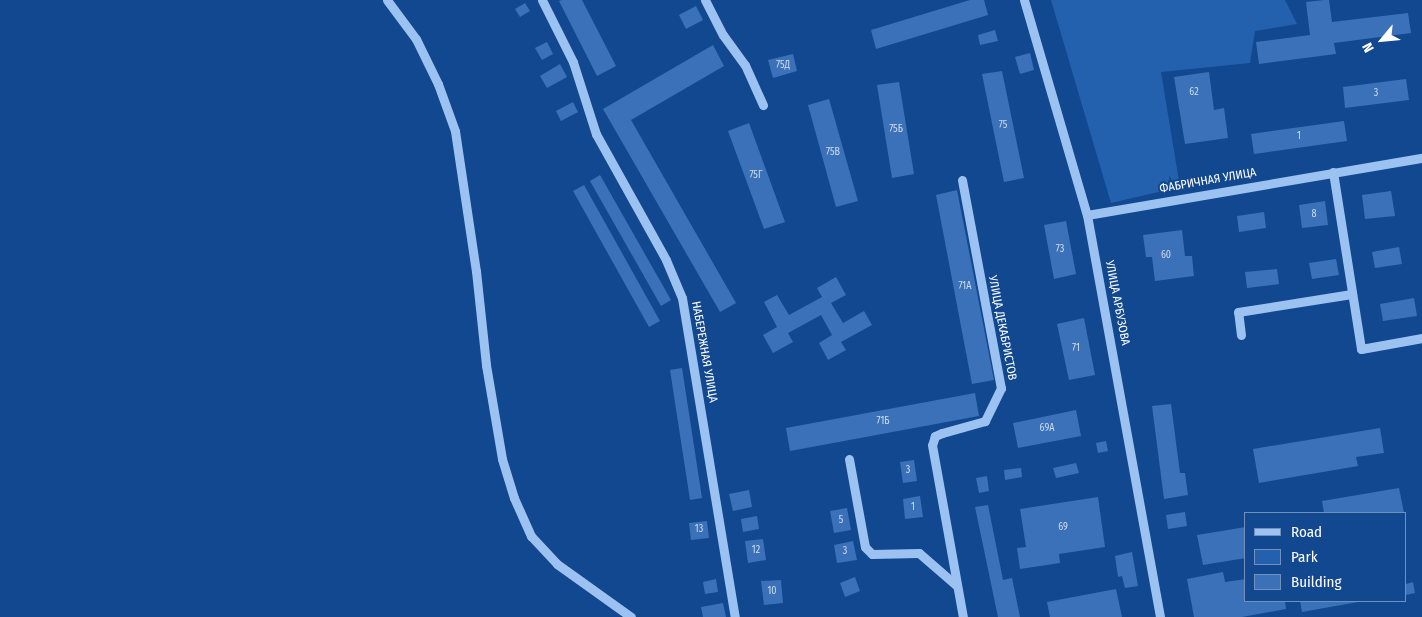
<!DOCTYPE html>
<meta charset="utf-8">
<style>
body{margin:0}
#map{position:relative;width:1422px;height:617px;overflow:hidden;background:#12488f;font-family:"Fira Sans Condensed",sans-serif}
div>[style]{position:absolute}
.green>*{inset:0;background:#2361ae}
.building>*{inset:0;background:#3a71b8}
.minor>*{height:9px;margin:-4.5px;padding:0 4.5px;transform-origin:4.5px;border-radius:4.5px;background:#9cc2f2}
span{translate:-50% -50%;white-space:nowrap;text-align:center;line-height:1.15;-webkit-text-stroke:4px #12488f;paint-order:stroke}
.number-label{font-size:10px;color:#cedced}
.number-label span{-webkit-text-stroke-width:0}
.street-label{font-size:12px;color:#fff}
.legend{position:absolute;left:1244px;top:512px;width:162px;height:90px;box-sizing:border-box;background:#12488f;border:1px solid #7191bc;margin:0;padding:6px 9px;list-style:none;font-size:15px;color:#fff}
.legend li{display:flex;align-items:center;gap:10px;height:25px}
.legend b{width:25px;border:1px solid #7191bc}
.north{position:absolute;left:1357px;top:15px;width:50px;height:50px;-webkit-text-stroke:4px #12488f;paint-order:stroke;rotate:242deg;font-size:14px;font-weight:700;line-height:20px;text-align:center;color:#fff}
.north::after{content:'';display:block;margin:auto;width:18px;height:22px;background:#fff;clip-path:polygon(50% 0,100% 100%,50% 72%,0 100%)}
</style>
<div id="map">
<div class="green">
<div style="clip-path:polygon(1051px 0,1285px 0,1297px 24px,1255px 31px,1250px 63px,1161px 72px,1180px 187px,1111px 203px)"></div>
</div>
<div class="building">
<div style="clip-path:polygon(562px 0,582px 0,616px 66px,597px 76px,559px 1px)"></div>
<div style="clip-path:polygon(970px 0,984px 0,988px 15px,876px 49px,871px 30px)"></div>
<div style="clip-path:polygon(1324px 0,1329px 0,1332px 22px,1408px 13px,1411px 33px,1334px 43px,1336px 54px,1259px 64px,1256px 42px,1310px 35px,1306px 2px)"></div>
<div style="clip-path:polygon(525px 3px,530px 11px,520px 17px,515px 9px)"></div>
<div style="clip-path:polygon(696px 6px,703px 20px,686px 29px,679px 15px)"></div>
<div style="clip-path:polygon(995px 30px,998px 41px,980px 45px,978px 35px)"></div>
<div style="clip-path:polygon(547px 42px,553px 54px,542px 60px,535px 48px)"></div>
<div style="clip-path:polygon(713px 45px,724px 66px,631px 120px,736px 303px,720px 312px,603px 109px)"></div>
<div style="clip-path:polygon(1030px 53px,1034px 70px,1020px 74px,1015px 57px)"></div>
<div style="clip-path:polygon(793px 54px,797px 71px,773px 78px,768px 60px)"></div>
<div style="clip-path:polygon(560px 64px,567px 77px,547px 88px,540px 76px)"></div>
<div style="clip-path:polygon(1002px 71px,1024px 178px,1004px 182px,982px 74px)"></div>
<div style="clip-path:polygon(1209px 72px,1214px 110px,1224px 108px,1228px 138px,1185px 144px,1174px 77px)"></div>
<div style="clip-path:polygon(1406px 79px,1409px 100px,1345px 108px,1343px 87px)"></div>
<div style="clip-path:polygon(899px 82px,914px 174px,892px 178px,877px 85px)"></div>
<div style="clip-path:polygon(829px 99px,858px 201px,836px 207px,808px 105px)"></div>
<div style="clip-path:polygon(573px 102px,578px 112px,561px 121px,556px 111px)"></div>
<div style="clip-path:polygon(1344px 121px,1347px 141px,1254px 154px,1251px 134px)"></div>
<div style="clip-path:polygon(749px 123px,785px 222px,764px 229px,728px 131px)"></div>
<div style="clip-path:polygon(600px 175px,671px 300px,661px 306px,590px 181px)"></div>
<div style="clip-path:polygon(584px 185px,660px 321px,649px 327px,573px 191px)"></div>
<div style="clip-path:polygon(957px 190px,994px 380px,972px 384px,936px 195px)"></div>
<div style="clip-path:polygon(1391px 191px,1395px 216px,1365px 219px,1362px 195px)"></div>
<div style="clip-path:polygon(1325px 201px,1328px 225px,1302px 228px,1299px 205px)"></div>
<div style="clip-path:polygon(1264px 212px,1266px 228px,1239px 232px,1237px 216px)"></div>
<div style="clip-path:polygon(1066px 221px,1076px 274px,1054px 279px,1044px 225px)"></div>
<div style="clip-path:polygon(1182px 230px,1185px 256px,1192px 256px,1194px 276px,1155px 281px,1152px 257px,1146px 257px,1143px 235px)"></div>
<div style="clip-path:polygon(1399px 247px,1402px 264px,1375px 268px,1372px 252px)"></div>
<div style="clip-path:polygon(1336px 259px,1339px 275px,1312px 279px,1309px 263px)"></div>
<div style="clip-path:polygon(1277px 269px,1279px 284px,1247px 288px,1245px 272px)"></div>
<div style="clip-path:polygon(836px 277px,846px 295px,831px 303px,843px 323px,864px 311px,872px 325px,841px 342px,846px 350px,828px 360px,819px 343px,832px 335px,821px 315px,788px 333px,793px 342px,773px 353px,763px 335px,777px 327px,764px 302px,777px 295px,789px 315px,822px 297px,817px 288px)"></div>
<div style="clip-path:polygon(1414px 298px,1417px 316px,1383px 321px,1380px 304px)"></div>
<div style="clip-path:polygon(1084px 318px,1095px 375px,1069px 380px,1057px 324px)"></div>
<div style="clip-path:polygon(682px 368px,702px 498px,690px 500px,670px 370px)"></div>
<div style="clip-path:polygon(975px 393px,979px 416px,790px 451px,786px 428px)"></div>
<div style="clip-path:polygon(1171px 404px,1180px 473px,1185px 473px,1188px 495px,1164px 499px,1152px 406px)"></div>
<div style="clip-path:polygon(1076px 410px,1081px 436px,1018px 448px,1013px 423px)"></div>
<div style="clip-path:polygon(1380px 428px,1384px 453px,1356px 457px,1358px 466px,1259px 483px,1253px 449px)"></div>
<div style="clip-path:polygon(1106px 441px,1108px 451px,1098px 453px,1096px 443px)"></div>
<div style="clip-path:polygon(914px 460px,917px 481px,903px 483px,900px 462px)"></div>
<div style="clip-path:polygon(1076px 463px,1079px 473px,1056px 478px,1053px 468px)"></div>
<div style="clip-path:polygon(1021px 468px,1022px 477px,1005px 480px,1004px 470px)"></div>
<div style="clip-path:polygon(987px 476px,989px 491px,979px 493px,976px 478px)"></div>
<div style="clip-path:polygon(1399px 488px,1404px 513px,1324px 513px,1322px 501px)"></div>
<div style="clip-path:polygon(749px 490px,752px 507px,733px 511px,729px 494px)"></div>
<div style="clip-path:polygon(920px 496px,923px 517px,905px 519px,903px 499px)"></div>
<div style="clip-path:polygon(1098px 497px,1105px 547px,1059px 554px,1060px 563px,1020px 569px,1017px 548px,1026px 547px,1020px 509px)"></div>
<div style="clip-path:polygon(988px 505px,1003px 580px,1012px 578px,1020px 617px,998px 617px,975px 507px)"></div>
<div style="clip-path:polygon(847px 508px,851px 530px,834px 533px,830px 511px)"></div>
<div style="clip-path:polygon(1185px 512px,1187px 526px,1168px 529px,1166px 515px)"></div>
<div style="clip-path:polygon(757px 516px,759px 529px,743px 532px,741px 519px)"></div>
<div style="clip-path:polygon(707px 521px,709px 538px,691px 540px,689px 523px)"></div>
<div style="clip-path:polygon(1246px 527px,1246px 558px,1203px 565px,1197px 535px)"></div>
<div style="clip-path:polygon(763px 539px,766px 560px,748px 563px,745px 541px)"></div>
<div style="clip-path:polygon(853px 541px,857px 560px,837px 563px,834px 545px)"></div>
<div style="clip-path:polygon(1132px 552px,1138px 586px,1125px 588px,1122px 576px,1118px 577px,1115px 556px)"></div>
<div style="clip-path:polygon(1223px 572px,1225px 582px,1246px 579px,1246px 601px,1285px 601px,1286px 609px,1242px 617px,1194px 617px,1187px 579px)"></div>
<div style="clip-path:polygon(855px 577px,860px 591px,845px 597px,840px 583px)"></div>
<div style="clip-path:polygon(716px 579px,718px 592px,705px 594px,703px 582px)"></div>
<div style="clip-path:polygon(781px 580px,783px 603px,764px 605px,761px 581px)"></div>
<div style="clip-path:polygon(1413px 582px,1415px 593px,1406px 595px,1406px 584px)"></div>
<div style="clip-path:polygon(1116px 589px,1122px 617px,1050px 617px,1047px 602px)"></div>
<div style="clip-path:polygon(1300px 601px,1358px 601px,1358px 602px,1302px 612px)"></div>
<div style="clip-path:polygon(723px 603px,726px 617px,703px 617px,701px 607px)"></div>
</div>
<div class="minor">
<div style="left:387px;top:0;width:49px;rotate:53.4deg"></div>
<div style="left:416px;top:39px;width:50px;rotate:63.9deg"></div>
<div style="left:438px;top:84px;width:50px;rotate:70.1deg"></div>
<div style="left:455px;top:131px;width:142px;rotate:81.5deg"></div>
<div style="left:476px;top:271px;width:95px;rotate:83.9deg"></div>
<div style="left:486px;top:365px;width:95px;rotate:80.3deg"></div>
<div style="left:502px;top:459px;width:41px;rotate:72.9deg"></div>
<div style="left:514px;top:498px;width:42px;rotate:65.9deg"></div>
<div style="left:531px;top:536px;width:38px;rotate:47deg"></div>
<div style="left:557px;top:564px;width:91px;rotate:35.6deg"></div>
<div style="left:542px;top:0;width:69px;rotate:63.4deg"></div>
<div style="left:573px;top:62px;width:76px;rotate:72.3deg"></div>
<div style="left:596px;top:134px;width:144px;rotate:60.9deg"></div>
<div style="left:666px;top:260px;width:41px;rotate:67.2deg"></div>
<div style="left:682px;top:298px;width:323px;rotate:80.6deg"></div>
<div style="left:705px;top:0;width:39px;rotate:63deg"></div>
<div style="left:723px;top:35px;width:37px;rotate:54deg"></div>
<div style="left:745px;top:65px;width:44px;rotate:65.8deg"></div>
<div style="left:1024px;top:0;width:224px;rotate:73.7deg"></div>
<div style="left:1087px;top:215px;width:409px;rotate:79.7deg"></div>
<div style="left:1333px;top:172px;width:179px;rotate:81deg"></div>
<div style="left:1361px;top:349px;width:62px;rotate:-10.2deg"></div>
<div style="left:962px;top:180px;width:212px;rotate:79.4deg"></div>
<div style="left:1001px;top:388px;width:37px;rotate:116deg"></div>
<div style="left:985px;top:421px;width:45px;rotate:164.4deg"></div>
<div style="left:942px;top:433px;width:8px;rotate:157deg"></div>
<div style="left:935px;top:436px;width:9px;rotate:108deg"></div>
<div style="left:932px;top:445px;width:175px;rotate:79.8deg"></div>
<div style="left:1087px;top:215px;width:340px;rotate:-9.7deg"></div>
<div style="left:1241px;top:335px;width:23px;rotate:-97deg"></div>
<div style="left:1238px;top:312px;width:115px;rotate:-9deg"></div>
<div style="left:849px;top:459px;width:89px;rotate:79.7deg"></div>
<div style="left:865px;top:547px;width:10px;rotate:45deg"></div>
<div style="left:872px;top:554px;width:47px;rotate:-1.2deg"></div>
<div style="left:919px;top:553px;width:49px;rotate:40.9deg"></div>
</div>
<div class="number-label">
<span style="left:783px;top:66px">75Д</span>
<span style="left:1194px;top:93px">62</span>
<span style="left:1376px;top:94px">3</span>
<span style="left:1003px;top:126px">75</span>
<span style="left:896px;top:130px">75Б</span>
<span style="left:1299px;top:137px">1</span>
<span style="left:833px;top:153px">75В</span>
<span style="left:756px;top:176px">75Г</span>
<span style="left:1314px;top:215px">8</span>
<span style="left:1060px;top:250px">73</span>
<span style="left:1166px;top:256px">60</span>
<span style="left:965px;top:287px">71А</span>
<span style="left:1076px;top:349px">71</span>
<span style="left:883px;top:422px">71Б</span>
<span style="left:1047px;top:429px">69А</span>
<span style="left:908px;top:471px">3</span>
<span style="left:913px;top:508px">1</span>
<span style="left:841px;top:521px">5</span>
<span style="left:1063px;top:528px">69</span>
<span style="left:699px;top:530px">13</span>
<span style="left:756px;top:551px">12</span>
<span style="left:845px;top:552px">3</span>
<span style="left:772px;top:592px">10</span>
</div>
<div class="street-label">
<span style="left:1208px;top:181px;rotate:-10deg">ФАБРИЧНАЯ УЛИЦА</span>
<span style="left:1117px;top:303px;rotate:79deg">УЛИЦА АРБУЗОВА</span>
<span style="left:1002px;top:328px;rotate:79deg">УЛИЦА ДЕКАБРИСТОВ</span>
<span style="left:704px;top:352px;rotate:80deg">НАБЕРЕЖНАЯ УЛИЦА</span>
</div>
<ul class="legend">
<li><b style="height:6px;background:#9cc2f2"></b>Road</li>
<li><b style="height:14px;background:#2361ae"></b>Park</li>
<li><b style="height:14px;background:#3a71b8"></b>Building</li>
</ul>
<div class="north">N</div>
</div>
